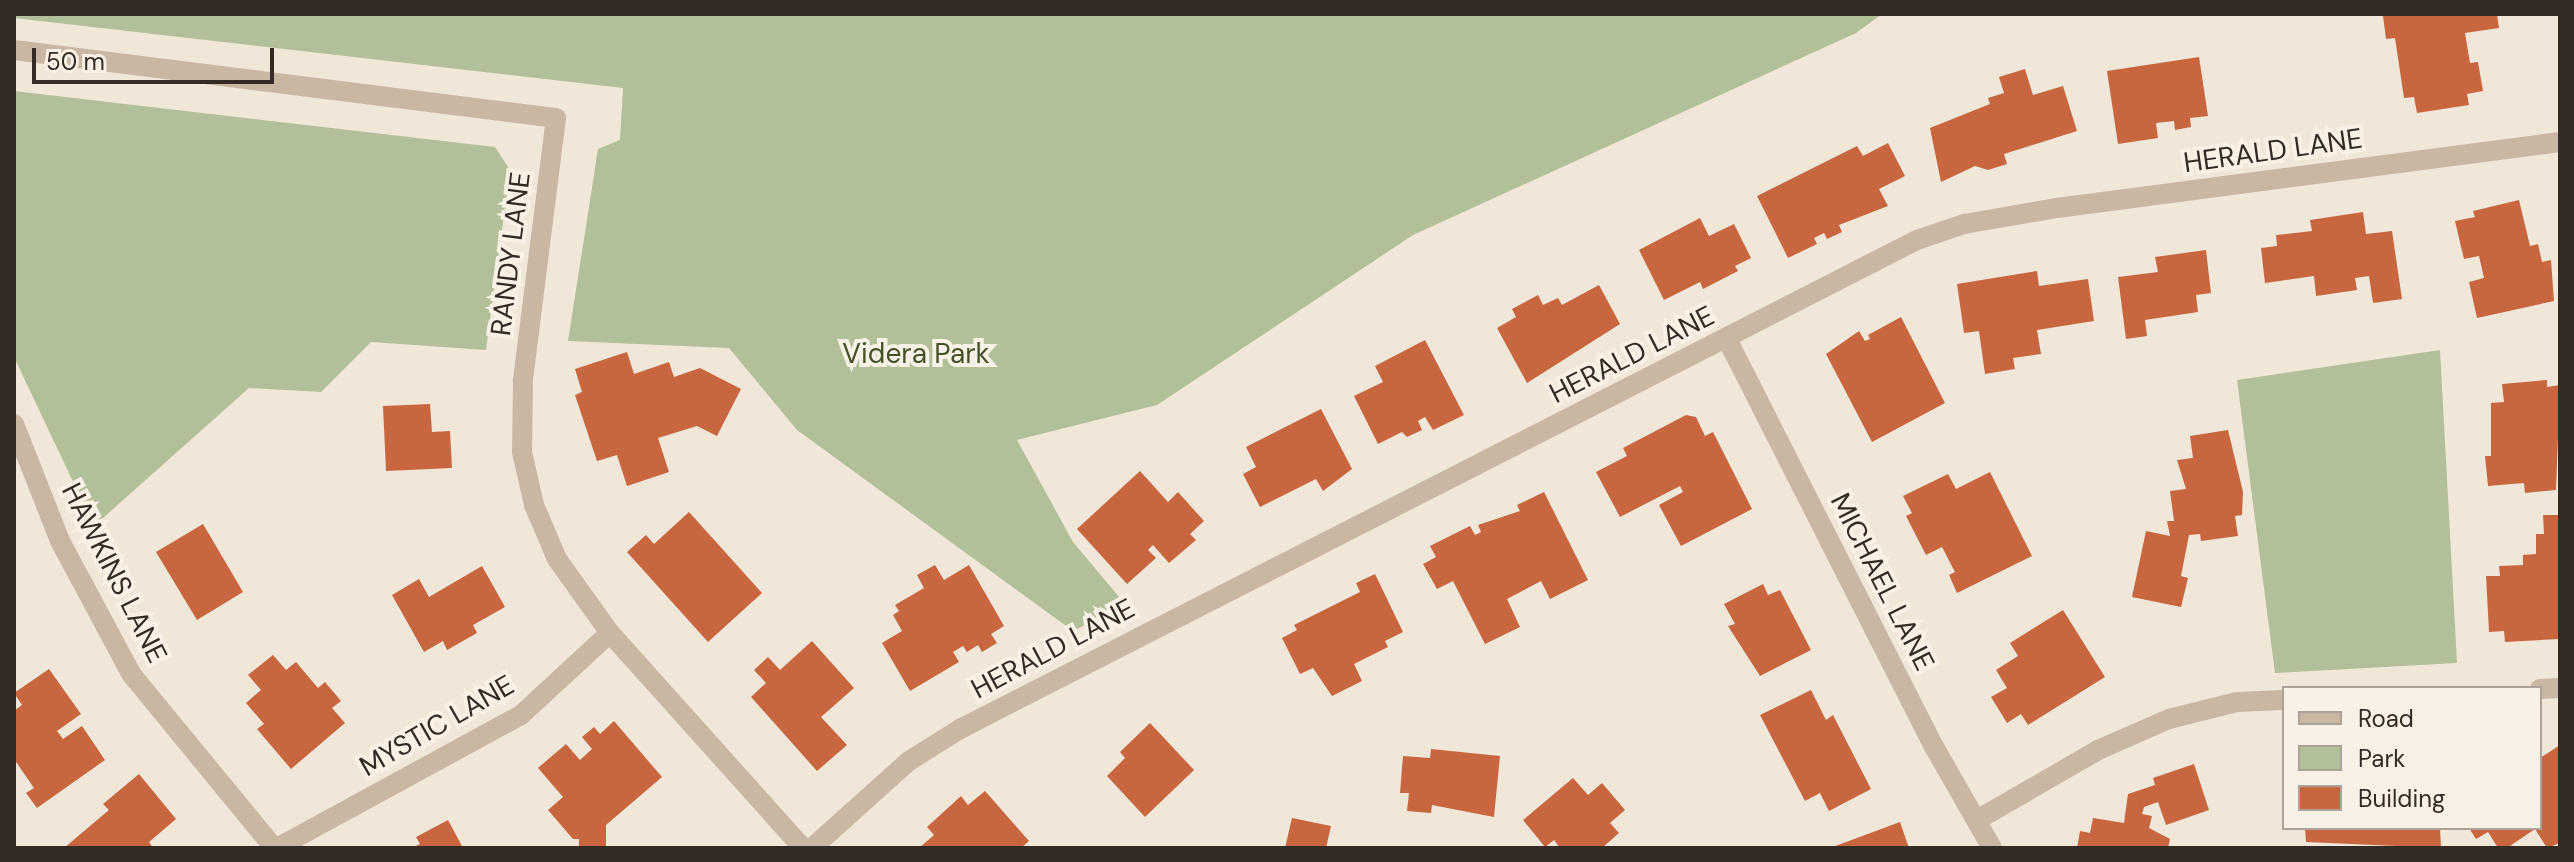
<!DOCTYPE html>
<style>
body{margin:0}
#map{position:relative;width:2574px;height:862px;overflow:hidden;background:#f1e7d8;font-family:"DM Sans",sans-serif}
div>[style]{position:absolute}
.green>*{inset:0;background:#b1c098}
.building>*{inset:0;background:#c86640}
.minor>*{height:20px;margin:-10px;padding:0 10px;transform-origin:10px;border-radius:10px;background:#c9b7a4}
.tertiary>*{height:20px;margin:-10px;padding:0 10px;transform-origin:10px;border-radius:10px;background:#c9b7a4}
span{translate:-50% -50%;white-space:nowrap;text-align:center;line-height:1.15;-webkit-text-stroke:8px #f9f1e5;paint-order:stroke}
.street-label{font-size:28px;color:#352b26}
.park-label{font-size:28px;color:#42532a}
.frame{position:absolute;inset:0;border:16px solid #352b26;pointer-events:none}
.legend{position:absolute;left:2282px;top:686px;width:260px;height:144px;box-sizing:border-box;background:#f9f1e5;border:2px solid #aba299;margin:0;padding:10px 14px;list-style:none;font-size:24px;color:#352b26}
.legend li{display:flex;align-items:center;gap:16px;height:40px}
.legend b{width:40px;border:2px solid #aba299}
.scale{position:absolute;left:32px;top:48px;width:242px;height:36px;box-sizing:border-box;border:4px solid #352b26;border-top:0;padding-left:10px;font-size:24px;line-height:28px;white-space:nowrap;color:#352b26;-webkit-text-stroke:6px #f9f1e5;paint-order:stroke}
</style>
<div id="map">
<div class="green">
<div style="clip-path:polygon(14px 14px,1882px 14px,1856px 33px,1413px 235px,1157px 405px,1017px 440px,1073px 542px,1125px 604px,1073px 631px,797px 430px,729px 348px,568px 341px,598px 149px,620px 140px,623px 88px,14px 18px)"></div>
<div style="clip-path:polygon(14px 91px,495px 147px,510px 170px,486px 350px,371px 342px,321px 392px,249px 388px,94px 526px,14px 357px)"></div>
<div style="clip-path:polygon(2440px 350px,2457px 663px,2275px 673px,2237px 380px)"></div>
</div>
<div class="building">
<div style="clip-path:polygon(2497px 14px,2499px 28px,2465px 33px,2470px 63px,2478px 62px,2483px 91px,2467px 94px,2469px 105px,2417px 113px,2414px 97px,2404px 98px,2395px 38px,2386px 39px,2383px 16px)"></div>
<div style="clip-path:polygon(2199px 57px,2208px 116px,2190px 118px,2191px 127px,2175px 130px,2174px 121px,2156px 123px,2158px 138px,2118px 144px,2107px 71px)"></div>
<div style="clip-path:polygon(2025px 69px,2033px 95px,2063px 86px,2077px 131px,2004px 154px,2007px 164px,1988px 170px,1975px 166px,1941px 182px,1930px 128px,1990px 104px,1988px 98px,2004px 93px,1999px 77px)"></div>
<div style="clip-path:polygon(1888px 143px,1905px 176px,1879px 189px,1888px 206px,1839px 225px,1842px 232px,1827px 239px,1824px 233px,1814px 238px,1817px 244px,1788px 258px,1757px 196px,1857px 146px,1863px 156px)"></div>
<div style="clip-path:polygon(2519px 200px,2530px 246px,2538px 244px,2542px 262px,2551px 260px,2554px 301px,2477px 318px,2469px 282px,2484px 278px,2479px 256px,2464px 259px,2455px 221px,2475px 217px,2473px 211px)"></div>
<div style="clip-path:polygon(2363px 212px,2366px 234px,2392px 231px,2402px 299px,2373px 303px,2369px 276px,2355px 278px,2357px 290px,2316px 296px,2314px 276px,2265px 283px,2261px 248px,2277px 246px,2276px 235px,2312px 231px,2310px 220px)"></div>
<div style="clip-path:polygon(1700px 218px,1709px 236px,1734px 224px,1751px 258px,1735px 266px,1738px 271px,1703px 289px,1700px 282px,1664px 300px,1639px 250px)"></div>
<div style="clip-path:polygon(2206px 250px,2211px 293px,2196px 295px,2198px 312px,2145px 320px,2147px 336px,2126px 339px,2118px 277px,2158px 272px,2155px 257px)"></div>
<div style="clip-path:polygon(2037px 271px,2039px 286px,2088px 279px,2094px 321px,2037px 330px,2041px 354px,2013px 358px,2015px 369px,1985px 374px,1979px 331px,1964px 333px,1957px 284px)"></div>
<div style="clip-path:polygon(1599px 285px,1620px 324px,1527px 383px,1497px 328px,1516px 317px,1512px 309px,1538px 295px,1543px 305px,1558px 298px,1562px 305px)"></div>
<div style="clip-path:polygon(1901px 317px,1945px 403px,1872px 442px,1826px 354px,1859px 331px,1865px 341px,1870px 339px,1868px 335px)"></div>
<div style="clip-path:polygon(1425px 340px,1464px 415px,1433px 430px,1425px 417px,1418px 421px,1422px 430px,1407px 437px,1402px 432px,1378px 444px,1354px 396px,1383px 382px,1375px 366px)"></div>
<div style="clip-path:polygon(627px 352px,634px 374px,669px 362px,674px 377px,700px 368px,741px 389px,717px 436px,697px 426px,658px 438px,669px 472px,627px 486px,617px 455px,597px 461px,575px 395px,582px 392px,575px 369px)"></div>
<div style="clip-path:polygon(2547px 380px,2547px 387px,2560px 385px,2556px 490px,2525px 493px,2524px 483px,2488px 486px,2485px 456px,2491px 456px,2491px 403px,2504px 402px,2502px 384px)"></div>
<div style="clip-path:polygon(430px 404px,432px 432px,450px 431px,452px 468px,386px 471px,383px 406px)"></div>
<div style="clip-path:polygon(1321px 409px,1352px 469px,1323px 491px,1316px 479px,1260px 507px,1243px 474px,1256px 467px,1246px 447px)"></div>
<div style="clip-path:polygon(1686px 415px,1696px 417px,1705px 436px,1713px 432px,1752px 509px,1681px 546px,1659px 505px,1683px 492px,1680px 486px,1620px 517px,1596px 472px,1627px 456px,1623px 448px)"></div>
<div style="clip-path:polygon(2228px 430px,2243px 492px,2242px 515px,2235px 516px,2238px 536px,2201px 541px,2200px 534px,2189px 535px,2181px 576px,2188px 578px,2181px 607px,2132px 597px,2146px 531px,2170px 536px,2167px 521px,2174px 521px,2170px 491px,2186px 489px,2177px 460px,2193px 458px,2190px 436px)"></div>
<div style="clip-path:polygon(1140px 471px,1168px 502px,1178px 492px,1204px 521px,1190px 534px,1196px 540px,1169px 563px,1153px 545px,1148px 550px,1156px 558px,1127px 584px,1077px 529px)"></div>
<div style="clip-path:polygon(1990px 472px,2032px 556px,1957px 593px,1949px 575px,1955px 572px,1942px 547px,1926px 555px,1906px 516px,1912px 513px,1903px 496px,1948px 474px,1956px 489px)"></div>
<div style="clip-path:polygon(1544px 492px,1588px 580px,1550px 599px,1541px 581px,1507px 599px,1520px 627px,1485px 644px,1453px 581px,1437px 589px,1423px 564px,1436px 557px,1430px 546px,1470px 526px,1475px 535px,1481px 532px,1478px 525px,1520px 511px,1517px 505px)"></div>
<div style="clip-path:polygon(689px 512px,762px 593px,708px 642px,627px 552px,646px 535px,654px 544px)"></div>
<div style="clip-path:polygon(2543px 515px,2560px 515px,2560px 639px,2505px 642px,2504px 631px,2489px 632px,2486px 576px,2500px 576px,2499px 566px,2523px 565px,2523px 555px,2536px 554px,2536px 534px,2544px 534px)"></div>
<div style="clip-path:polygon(203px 524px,243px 592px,197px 620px,156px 552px)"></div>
<div style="clip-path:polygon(935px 565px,944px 580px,969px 565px,1004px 626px,991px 634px,997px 643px,982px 652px,978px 645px,967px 652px,963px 646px,953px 652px,959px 662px,910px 691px,882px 643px,902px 631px,893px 615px,899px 611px,895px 605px,924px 588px,917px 575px)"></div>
<div style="clip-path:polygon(482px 566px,505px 607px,473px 625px,477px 633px,447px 650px,443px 641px,424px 652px,392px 595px,419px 579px,429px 597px)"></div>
<div style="clip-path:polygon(1375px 574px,1403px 632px,1385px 641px,1388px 647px,1354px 664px,1362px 681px,1332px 696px,1313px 668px,1300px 674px,1282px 638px,1297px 630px,1294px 625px,1360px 592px,1356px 583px)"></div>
<div style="clip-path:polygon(1763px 584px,1768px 595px,1780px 590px,1811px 650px,1760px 676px,1728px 626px,1735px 624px,1724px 604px)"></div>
<div style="clip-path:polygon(2063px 610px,2105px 677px,2028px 725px,2021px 714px,2007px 723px,1991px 697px,2007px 688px,1996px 670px,2018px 656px,2010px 643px)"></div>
<div style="clip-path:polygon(812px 641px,854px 688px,821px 717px,847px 745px,817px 771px,751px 697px,766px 683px,754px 670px,768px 657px,780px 670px)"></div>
<div style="clip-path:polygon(273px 655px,286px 670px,296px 662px,318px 688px,325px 682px,341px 701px,332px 708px,345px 723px,291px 769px,257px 729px,264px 724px,246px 703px,261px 690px,248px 675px)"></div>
<div style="clip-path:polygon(49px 669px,81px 714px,57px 731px,63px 739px,82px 726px,105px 760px,37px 808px,26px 793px,34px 788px,14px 759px,14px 711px,22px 705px,14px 693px)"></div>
<div style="clip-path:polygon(1811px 690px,1826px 720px,1833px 715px,1871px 789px,1829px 811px,1820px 793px,1805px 801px,1760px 715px)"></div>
<div style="clip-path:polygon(614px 721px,662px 777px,606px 825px,606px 846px,579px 846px,579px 839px,573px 839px,548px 810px,563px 797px,538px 768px,566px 744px,580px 760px,592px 749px,582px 737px,594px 727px,600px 734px)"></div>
<div style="clip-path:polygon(1150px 723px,1194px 770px,1145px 817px,1107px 776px,1125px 758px,1120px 752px)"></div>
<div style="clip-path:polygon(2560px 745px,2560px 843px,2547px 848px,2535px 829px,2507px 848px,2498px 848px,2488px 832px,2476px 839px,2469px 828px,2540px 828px,2540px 758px)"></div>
<div style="clip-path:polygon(1431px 749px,1500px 756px,1494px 817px,1432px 805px,1431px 813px,1407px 811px,1409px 793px,1400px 793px,1403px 756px,1430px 758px)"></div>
<div style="clip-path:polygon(2194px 764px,2209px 810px,2166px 825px,2158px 802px,2144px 807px,2142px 814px,2152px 816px,2149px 828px,2170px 839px,2168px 848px,2077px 848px,2080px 831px,2090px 833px,2093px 818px,2124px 823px,2128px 794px,2155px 785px,2153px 778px)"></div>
<div style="clip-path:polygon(139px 774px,176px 819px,149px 842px,153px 848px,64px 848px,109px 810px,103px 804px)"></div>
<div style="clip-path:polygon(1573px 778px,1588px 795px,1602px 783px,1625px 810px,1610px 823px,1619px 833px,1602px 848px,1560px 848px,1554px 840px,1545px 847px,1523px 820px)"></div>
<div style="clip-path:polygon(985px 791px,1029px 841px,1021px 848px,919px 848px,934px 835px,927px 827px,961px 796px,968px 805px)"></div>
<div style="clip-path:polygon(1292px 818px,1331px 826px,1326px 848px,1285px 848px)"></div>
<div style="clip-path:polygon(448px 820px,463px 848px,412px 848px,420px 844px,416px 837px)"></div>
<div style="clip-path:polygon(1900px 822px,1909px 848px,1830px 848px)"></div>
<div style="clip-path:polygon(2305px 828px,2440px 828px,2441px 848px,2306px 842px)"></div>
</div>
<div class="minor">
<div style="left:14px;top:50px;width:546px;rotate:7.15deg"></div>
<div style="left:556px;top:118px;width:265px;rotate:97.2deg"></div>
<div style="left:523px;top:381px;width:71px;rotate:90.8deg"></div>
<div style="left:522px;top:452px;width:54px;rotate:77.2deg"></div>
<div style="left:534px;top:505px;width:59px;rotate:66.9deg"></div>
<div style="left:557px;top:559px;width:91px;rotate:54.4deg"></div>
<div style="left:610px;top:633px;width:289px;rotate:48.1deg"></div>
<div style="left:1727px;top:339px;width:455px;rotate:63.1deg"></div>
<div style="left:1933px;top:745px;width:119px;rotate:60.2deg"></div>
<div style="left:2540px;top:689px;width:20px;rotate:-3deg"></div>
<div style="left:1977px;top:820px;width:140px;rotate:-30deg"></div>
<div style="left:2098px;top:750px;width:77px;rotate:-23.6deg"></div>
<div style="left:2169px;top:719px;width:70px;rotate:-14deg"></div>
<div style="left:2237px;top:702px;width:47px;rotate:-2.4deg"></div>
<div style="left:277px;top:848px;width:278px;rotate:-28.6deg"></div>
<div style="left:521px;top:715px;width:121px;rotate:-42.7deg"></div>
<div style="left:812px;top:848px;width:130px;rotate:-41.9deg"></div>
<div style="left:909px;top:761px;width:60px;rotate:-32.1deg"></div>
<div style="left:960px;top:729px;width:1075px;rotate:-27.07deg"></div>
<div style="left:1917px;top:240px;width:50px;rotate:-18.8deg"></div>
<div style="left:1964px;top:224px;width:94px;rotate:-9.8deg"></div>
<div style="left:2057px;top:208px;width:507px;rotate:-7.48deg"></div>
</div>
<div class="tertiary">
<div style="left:14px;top:424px;width:126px;rotate:68.5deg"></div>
<div style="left:60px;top:541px;width:152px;rotate:61.8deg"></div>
<div style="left:132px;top:675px;width:224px;rotate:50.6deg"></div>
</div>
<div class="street-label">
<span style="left:2273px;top:151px;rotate:-8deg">HERALD LANE</span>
<span style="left:511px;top:254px;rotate:-83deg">RANDY LANE</span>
<span style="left:1632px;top:355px;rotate:-27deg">HERALD LANE</span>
<span style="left:114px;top:573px;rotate:63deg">HAWKINS LANE</span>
<span style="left:1882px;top:582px;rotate:63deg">MICHAEL LANE</span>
<span style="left:1053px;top:649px;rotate:-28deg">HERALD LANE</span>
<span style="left:437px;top:726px;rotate:-30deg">MYSTIC LANE</span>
</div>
<div class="park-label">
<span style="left:916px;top:354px">Videra Park</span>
</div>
<div class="frame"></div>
<ul class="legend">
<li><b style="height:10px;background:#c9b7a4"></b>Road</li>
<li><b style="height:22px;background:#b1c098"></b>Park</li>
<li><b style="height:22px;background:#c86640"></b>Building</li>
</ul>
<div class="scale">50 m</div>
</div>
